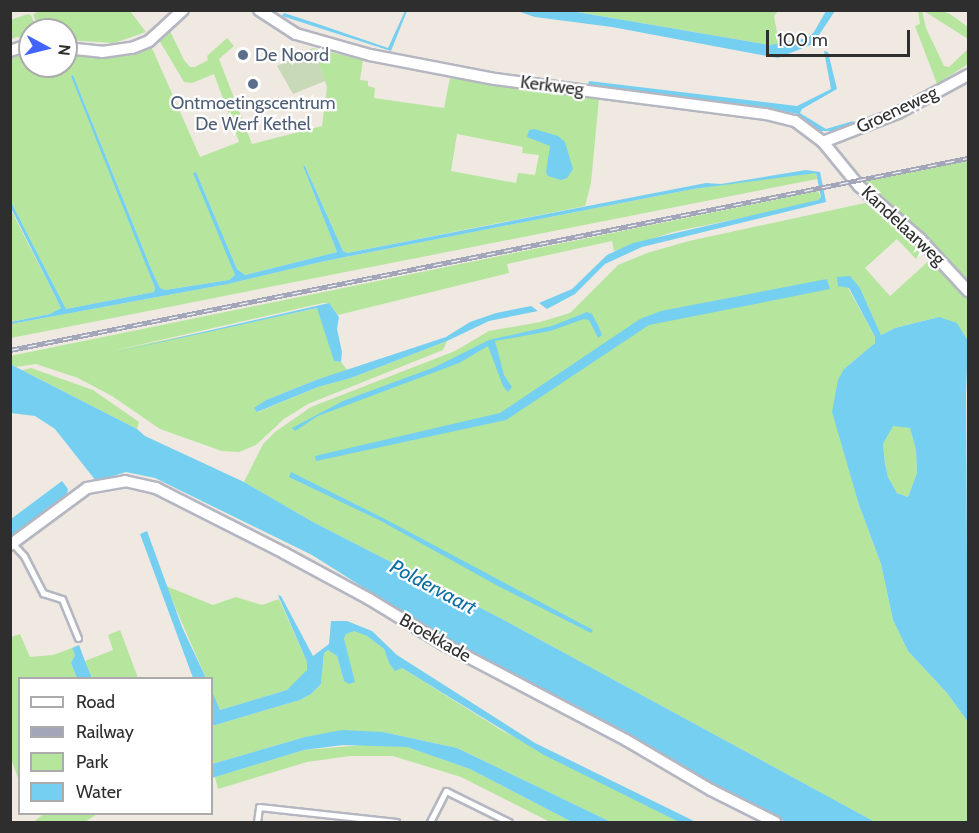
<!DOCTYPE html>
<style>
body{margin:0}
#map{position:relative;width:979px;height:833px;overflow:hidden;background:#efe9e1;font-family:Cabin,sans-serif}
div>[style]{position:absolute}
.green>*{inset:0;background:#b6e59e}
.cemetery>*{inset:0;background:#c8d9b8}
.water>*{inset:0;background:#75cff0}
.roads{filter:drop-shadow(2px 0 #b4b7c1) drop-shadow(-2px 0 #b4b7c1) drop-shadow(0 2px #b4b7c1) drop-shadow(0 -2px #b4b7c1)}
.service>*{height:5px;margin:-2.5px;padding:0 2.5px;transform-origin:2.5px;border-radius:2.5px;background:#fff}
.minor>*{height:10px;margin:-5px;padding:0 5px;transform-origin:5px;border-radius:5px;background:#fff}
.rail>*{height:5px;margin-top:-2.5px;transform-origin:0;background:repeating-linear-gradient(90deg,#fff 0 9px,#a3a6b8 0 18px);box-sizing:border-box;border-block:2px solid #a3a6b8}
.dots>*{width:16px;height:16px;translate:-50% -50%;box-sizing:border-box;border:3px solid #fff;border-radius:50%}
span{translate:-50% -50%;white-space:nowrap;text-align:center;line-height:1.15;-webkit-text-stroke:4.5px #fff;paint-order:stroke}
.service-label{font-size:18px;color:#4e5e75}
.left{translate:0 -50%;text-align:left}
.street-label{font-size:18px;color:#2e2e2e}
.water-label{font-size:20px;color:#0d6fa3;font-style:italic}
.frame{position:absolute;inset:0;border:12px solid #2e2e2e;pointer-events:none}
.legend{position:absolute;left:18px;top:677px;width:195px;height:138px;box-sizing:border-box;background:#fff;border:2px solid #ababab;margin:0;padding:8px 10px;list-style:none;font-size:18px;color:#2e2e2e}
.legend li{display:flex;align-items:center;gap:12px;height:30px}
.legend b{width:30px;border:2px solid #ababab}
.north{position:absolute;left:18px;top:18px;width:60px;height:60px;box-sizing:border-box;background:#fff;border:2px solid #ababab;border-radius:50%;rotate:97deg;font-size:16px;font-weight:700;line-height:24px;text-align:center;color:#2e2e2e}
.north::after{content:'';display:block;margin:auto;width:21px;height:27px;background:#4264fb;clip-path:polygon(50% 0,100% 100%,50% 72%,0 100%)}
.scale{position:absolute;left:766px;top:30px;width:144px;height:27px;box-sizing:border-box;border:3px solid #2e2e2e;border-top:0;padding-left:8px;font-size:18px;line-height:21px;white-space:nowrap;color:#2e2e2e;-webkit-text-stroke:4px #fff;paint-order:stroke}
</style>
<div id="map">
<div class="green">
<div style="clip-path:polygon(39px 10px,130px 11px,146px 32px,114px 43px,66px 40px,66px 30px,40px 30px,33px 15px)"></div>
<div style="clip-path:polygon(571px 11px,778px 11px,774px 16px,779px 44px,770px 45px)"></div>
<div style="clip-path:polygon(918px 11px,922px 11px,926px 28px,944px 66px,949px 67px,968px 49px,968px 64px,937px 84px,915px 26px,920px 24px)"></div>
<div style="clip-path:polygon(924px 11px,943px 11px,950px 14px,968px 27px,968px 39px)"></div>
<div style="clip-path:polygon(28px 14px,31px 15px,37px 30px,30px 30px,30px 40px,17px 37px,11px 39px,10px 20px)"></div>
<div style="clip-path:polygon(evenodd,170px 31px,184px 60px,190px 67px,195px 67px,208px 60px,207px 56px,227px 38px,234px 46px,219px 59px,252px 144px,322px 126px,327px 87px,313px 48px,363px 60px,360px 80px,368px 81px,368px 86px,375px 88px,374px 98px,444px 108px,450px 78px,599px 98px,591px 183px,585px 206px,347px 253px,343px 251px,305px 166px,303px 166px,337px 252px,245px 275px,237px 269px,196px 172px,235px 275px,229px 280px,165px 290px,160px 288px,152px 271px,73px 75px,155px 288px,154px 292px,66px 309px,11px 202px,10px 56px,30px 47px,30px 66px,66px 66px,66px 52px,112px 56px,134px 53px,151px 46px,200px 157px,239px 142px,214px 74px,192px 83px,184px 82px,159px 40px,170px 31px,457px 134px,523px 147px,522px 153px,539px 155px,535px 175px,518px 173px,516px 183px,451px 171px,457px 134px)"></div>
<div style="clip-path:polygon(968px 161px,968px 282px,935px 247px,863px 182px)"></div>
<div style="clip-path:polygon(806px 173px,816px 173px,817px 179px,11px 338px,11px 324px,228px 284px,325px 261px,693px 189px)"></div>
<div style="clip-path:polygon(818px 191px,821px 197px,818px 200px,785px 209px,673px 232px,614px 251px,612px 241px,507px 264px,509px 273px,338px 315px,329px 303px,323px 303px,112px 351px,318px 308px,337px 362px,341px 362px,348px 371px,316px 380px,266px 400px,255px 408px,258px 412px,318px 387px,351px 378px,447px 341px,443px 350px,308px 404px,284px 419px,256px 445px,239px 452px,222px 451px,160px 429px,112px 396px,78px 378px,36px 364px,16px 367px,11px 364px,10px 356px)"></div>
<div style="clip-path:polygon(865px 203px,924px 248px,916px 259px,897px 239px,865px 268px,890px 296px,932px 258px,968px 295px,968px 341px,939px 317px,895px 328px,881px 335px,860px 288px,847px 286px,875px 337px,875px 343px,844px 369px,833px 412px,859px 505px,881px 564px,893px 620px,908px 651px,947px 693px,968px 722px,968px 822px,875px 822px,502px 619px,313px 522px,244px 482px,263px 444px,275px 432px,311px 407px,455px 351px,489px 331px,540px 322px,570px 313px,618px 265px,647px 253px,689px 241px)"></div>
<div style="clip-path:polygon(10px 208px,61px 308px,50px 314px,11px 322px)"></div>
<div style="clip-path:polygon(31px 368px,93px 390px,139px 422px,137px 429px,22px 370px)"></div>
<div style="clip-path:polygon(893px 425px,910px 428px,916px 450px,917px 473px,908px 497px,897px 493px,888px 477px,885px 462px,883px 444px)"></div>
<div style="clip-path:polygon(166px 586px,213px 605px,236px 597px,262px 605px,279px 599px,307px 662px,307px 670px,302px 678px,287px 690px,220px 710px,212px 691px,212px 678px,206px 678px)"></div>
<div style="clip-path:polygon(120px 630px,138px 678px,92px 678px,85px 661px,113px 650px,108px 635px)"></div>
<div style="clip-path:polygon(354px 630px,367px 636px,384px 649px,389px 663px,402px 668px,501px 730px,679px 822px,611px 822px,457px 748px,383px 732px,305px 737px,212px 764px,212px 726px,300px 700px,311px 694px,321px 684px,324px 653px,328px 650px,337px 656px,344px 681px,344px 639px,346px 634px)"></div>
<div style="clip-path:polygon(20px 634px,30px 657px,53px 655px,72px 648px,75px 655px,71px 663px,77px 678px,20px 678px,19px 781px,11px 759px,11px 637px)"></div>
<div style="clip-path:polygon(376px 744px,407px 747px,470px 769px,572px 822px,550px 822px,461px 777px,393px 756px,350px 756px,307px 762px,218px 789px,215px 777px,304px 750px)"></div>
<div style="clip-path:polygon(44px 814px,97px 814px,85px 822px,33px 822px)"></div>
</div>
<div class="cemetery">
<div style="clip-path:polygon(313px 48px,325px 81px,293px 94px,277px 66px)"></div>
</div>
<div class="water">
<div style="clip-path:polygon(405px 11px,407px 11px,391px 51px,282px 16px,284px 13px,318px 24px,388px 48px)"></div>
<div style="clip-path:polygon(517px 11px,571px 11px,770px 45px,808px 38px,814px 32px,826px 11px,835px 11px,813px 44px,778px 58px,612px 27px,535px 17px)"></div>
<div style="clip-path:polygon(824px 51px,828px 52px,837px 89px,802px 109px,800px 113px,826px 129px,853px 121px,854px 124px,835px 131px,820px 131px,798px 114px,767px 108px,588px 85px,589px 81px,797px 106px,831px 89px)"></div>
<div style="clip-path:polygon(73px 75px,152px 271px,160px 288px,165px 290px,229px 280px,235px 275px,193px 173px,196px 172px,237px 269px,245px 275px,337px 252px,303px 166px,305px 166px,343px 251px,347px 253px,706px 183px,721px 184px,806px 170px,820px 172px,826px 202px,642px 247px,605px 264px,575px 294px,547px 309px,539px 303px,572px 289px,607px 255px,633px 243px,818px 200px,821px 197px,816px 173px,693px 189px,325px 261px,228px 284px,11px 324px,11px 322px,50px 314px,61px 308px,11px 208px,11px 202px,66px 309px,154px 292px,155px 288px,71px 76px)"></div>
<div style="clip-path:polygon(534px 129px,558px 136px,565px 142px,573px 169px,567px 178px,561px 180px,548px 176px,546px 172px,550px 146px,527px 137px,529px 130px)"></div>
<div style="clip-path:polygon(evenodd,850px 276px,860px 288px,881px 335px,895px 328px,939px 317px,957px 323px,968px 341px,966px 394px,968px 722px,947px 693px,908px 651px,893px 620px,881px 564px,859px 505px,832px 412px,838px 380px,844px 369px,875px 343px,875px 337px,849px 288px,838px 286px,837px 277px,850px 276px,893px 426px,910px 428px,916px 450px,917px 473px,908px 497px,897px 493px,888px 477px,885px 463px,883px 444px,893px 426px)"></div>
<div style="clip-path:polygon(827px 279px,830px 289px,649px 325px,506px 420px,316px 461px,315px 456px,500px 413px,640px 319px,661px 311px)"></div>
<div style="clip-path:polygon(329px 303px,339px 317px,337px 329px,342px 352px,341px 362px,334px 361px,317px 308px,112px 353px)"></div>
<div style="clip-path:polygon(531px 306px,538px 311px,489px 321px,447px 341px,351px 378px,318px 387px,257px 412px,254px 408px,266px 400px,316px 380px,446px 337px,470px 322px,496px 313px)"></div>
<div style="clip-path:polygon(587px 312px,592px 314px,599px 327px,602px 335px,598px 338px,589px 320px,584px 319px,550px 331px,495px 341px,504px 375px,512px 387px,508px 392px,503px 386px,488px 346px,459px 363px,318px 416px,295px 431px,292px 428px,343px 401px,435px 367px,489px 340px,552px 326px)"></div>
<div style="clip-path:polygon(10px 364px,137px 429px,145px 436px,244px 482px,313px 522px,502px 619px,875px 822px,786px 822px,721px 790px,423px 625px,312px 555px,155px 478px,126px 472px,96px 481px,55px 429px,35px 416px,11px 413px)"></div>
<div style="clip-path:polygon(291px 472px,383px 518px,593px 630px,591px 633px,498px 586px,381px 521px,289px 477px)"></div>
<div style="clip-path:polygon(62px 481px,68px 489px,66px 498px,11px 541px,11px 519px)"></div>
<div style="clip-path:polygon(147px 531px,182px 627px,206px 678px,193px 678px,140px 534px)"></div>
<div style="clip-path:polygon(278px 595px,281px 596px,313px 656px,329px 644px,331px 621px,347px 621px,372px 631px,397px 655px,535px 743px,696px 822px,679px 822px,544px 755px,402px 668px,395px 671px,389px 663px,384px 649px,367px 636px,354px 631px,346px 634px,344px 639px,355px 682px,349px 684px,344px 681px,337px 656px,328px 650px,324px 653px,321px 684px,311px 694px,300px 700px,212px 726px,212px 691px,220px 710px,287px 690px,307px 670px,307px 662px)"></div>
<div style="clip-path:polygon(79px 645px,85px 661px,92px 678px,77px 678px,71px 663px,75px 655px,72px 648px)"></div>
<div style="clip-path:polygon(342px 730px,383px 732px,457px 748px,611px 822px,572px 822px,470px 769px,407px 747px,343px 745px,304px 750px,212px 778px,212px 764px,305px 737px)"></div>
</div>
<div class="roads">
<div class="service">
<div style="left:13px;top:544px;width:16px;rotate:47deg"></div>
<div style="left:24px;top:556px;width:42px;rotate:62.8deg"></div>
<div style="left:43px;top:593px;width:20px;rotate:18deg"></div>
<div style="left:62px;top:599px;width:42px;rotate:67.7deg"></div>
<div style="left:257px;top:822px;width:15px;rotate:-82deg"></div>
<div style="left:259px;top:807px;width:138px;rotate:6.2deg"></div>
<div style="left:430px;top:822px;width:35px;rotate:-63deg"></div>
<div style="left:446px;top:791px;width:70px;rotate:26.2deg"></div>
</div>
<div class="minor">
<div style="left:259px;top:10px;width:44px;rotate:33deg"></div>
<div style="left:296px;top:34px;width:77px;rotate:15.8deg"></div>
<div style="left:370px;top:55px;width:127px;rotate:10.9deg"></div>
<div style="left:495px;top:79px;width:273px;rotate:7.4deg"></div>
<div style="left:766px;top:114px;width:30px;rotate:14deg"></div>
<div style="left:795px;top:121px;width:35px;rotate:37deg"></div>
<div style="left:823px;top:142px;width:57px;rotate:50.7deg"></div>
<div style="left:859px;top:186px;width:81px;rotate:41deg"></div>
<div style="left:920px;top:239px;width:71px;rotate:47.3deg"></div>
<div style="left:66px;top:48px;width:36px;rotate:6deg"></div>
<div style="left:102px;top:52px;width:30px;rotate:-8deg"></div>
<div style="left:132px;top:48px;width:18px;rotate:-22deg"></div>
<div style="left:149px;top:41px;width:46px;rotate:-42.4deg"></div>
<div style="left:10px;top:51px;width:21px;rotate:-19deg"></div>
<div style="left:823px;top:142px;width:80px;rotate:-21.1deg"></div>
<div style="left:898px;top:113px;width:80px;rotate:-28.5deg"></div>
<div style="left:10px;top:545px;width:96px;rotate:-36.5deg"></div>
<div style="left:87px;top:488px;width:39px;rotate:-10deg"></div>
<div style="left:125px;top:481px;width:32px;rotate:13deg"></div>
<div style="left:156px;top:488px;width:144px;rotate:26.9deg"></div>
<div style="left:284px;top:553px;width:97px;rotate:28.4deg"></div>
<div style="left:369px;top:599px;width:89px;rotate:31.2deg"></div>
<div style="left:445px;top:645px;width:204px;rotate:27.7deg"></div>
<div style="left:626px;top:740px;width:99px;rotate:30.5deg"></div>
<div style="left:711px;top:790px;width:72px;rotate:26.6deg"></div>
</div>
</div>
<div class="rail">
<div style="left:10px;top:350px;width:977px;rotate:-11.33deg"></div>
</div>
<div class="dots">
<div style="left:243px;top:55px;background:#5c6f8a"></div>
<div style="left:253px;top:84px;background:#5c6f8a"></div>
</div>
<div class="service-label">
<span class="left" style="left:255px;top:55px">De Noord</span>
<span style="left:253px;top:114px">Ontmoetingscentrum<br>De Werf Kethel</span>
</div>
<div class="street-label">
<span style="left:552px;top:86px;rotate:7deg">Kerkweg</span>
<span style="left:897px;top:110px;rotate:-25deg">Groeneweg</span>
<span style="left:903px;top:226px;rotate:43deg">Kandelaarweg</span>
<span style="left:435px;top:638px;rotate:30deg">Broekkade</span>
</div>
<div class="water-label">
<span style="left:433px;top:587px;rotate:28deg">Poldervaart</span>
</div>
<div class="frame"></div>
<ul class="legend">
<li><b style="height:8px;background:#fff"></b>Road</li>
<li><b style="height:8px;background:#a3a6b8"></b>Railway</li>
<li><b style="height:16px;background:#b6e59e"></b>Park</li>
<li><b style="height:16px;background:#75cff0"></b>Water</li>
</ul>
<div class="north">N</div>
<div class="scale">100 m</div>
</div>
